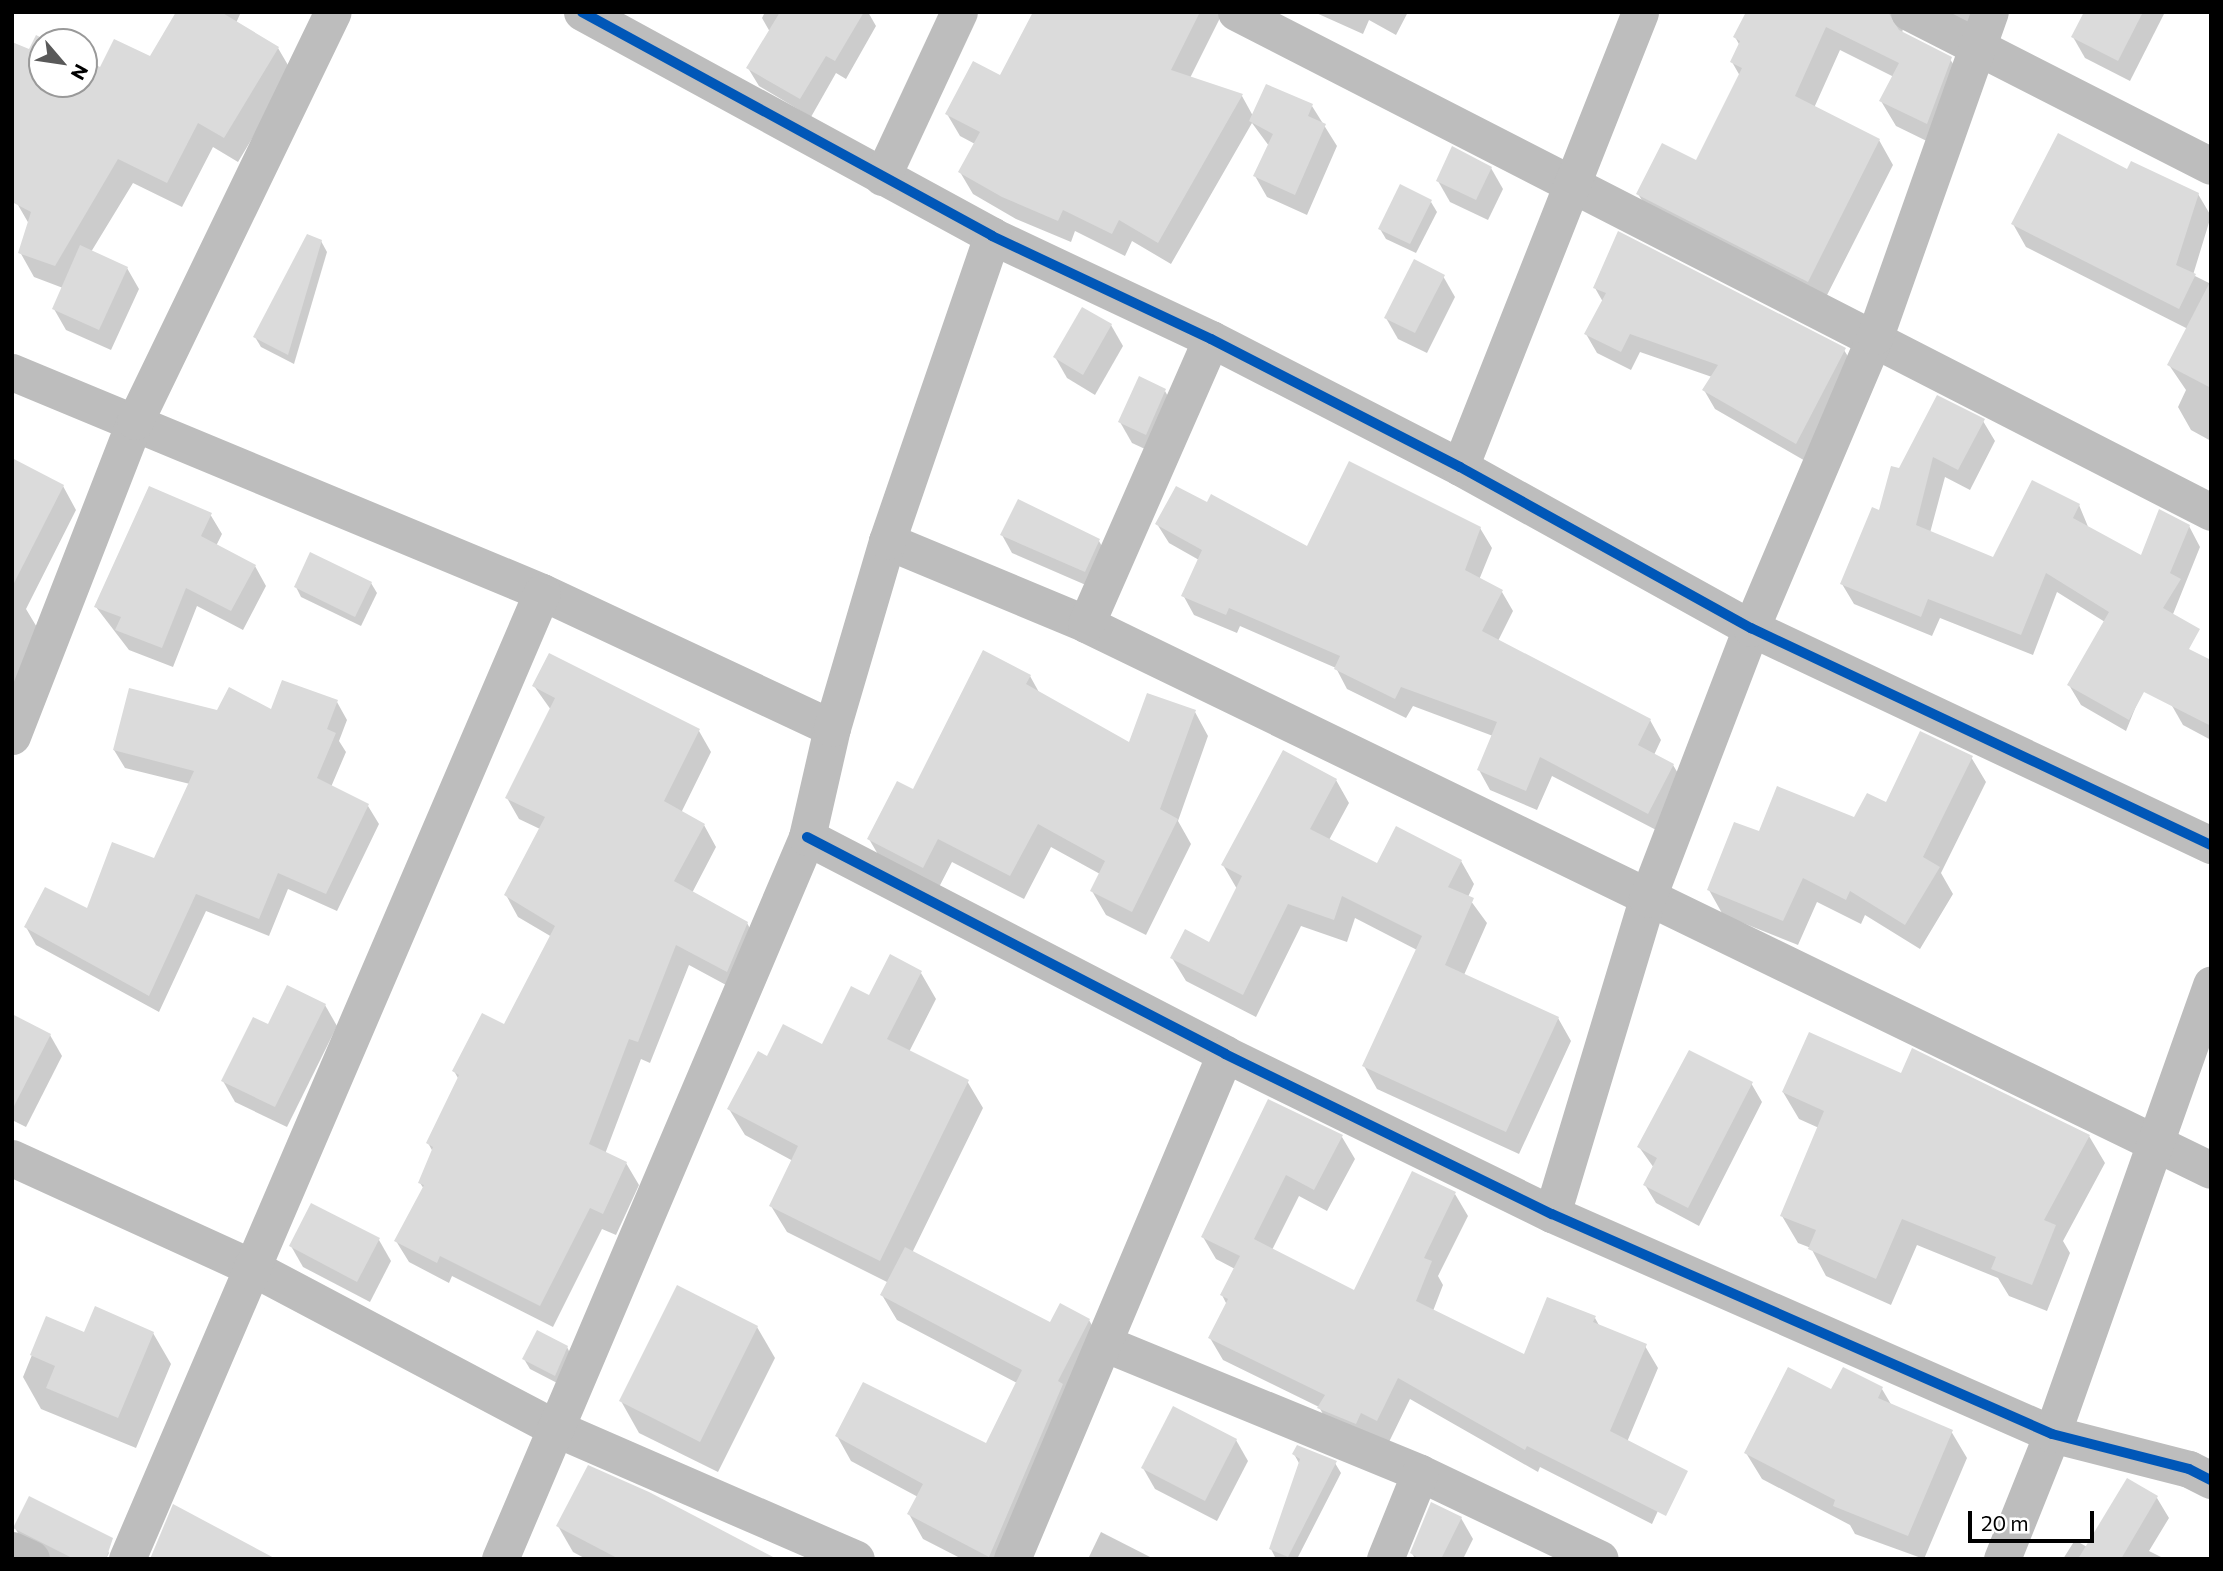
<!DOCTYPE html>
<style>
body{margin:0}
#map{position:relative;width:2223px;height:1571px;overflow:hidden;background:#fff;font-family:Commissioner,sans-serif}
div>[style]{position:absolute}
.shadow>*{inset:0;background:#0003}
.building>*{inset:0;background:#dbdbdb}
.minor>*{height:37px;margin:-18.5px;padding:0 18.5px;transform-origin:18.5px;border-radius:18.5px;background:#bdbdbd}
.cycleway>*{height:10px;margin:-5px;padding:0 5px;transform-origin:5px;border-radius:5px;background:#0057b8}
span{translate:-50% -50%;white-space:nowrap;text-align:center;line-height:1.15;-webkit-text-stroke:7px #fff;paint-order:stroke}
.frame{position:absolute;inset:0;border:14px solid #000;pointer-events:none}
.north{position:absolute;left:28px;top:28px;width:70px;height:70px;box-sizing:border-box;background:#fff;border:2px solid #999;border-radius:50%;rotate:119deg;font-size:19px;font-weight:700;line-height:28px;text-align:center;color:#000}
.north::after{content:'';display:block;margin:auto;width:24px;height:32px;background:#595959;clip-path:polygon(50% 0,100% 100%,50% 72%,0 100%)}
.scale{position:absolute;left:1968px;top:1511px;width:126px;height:32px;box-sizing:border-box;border:4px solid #000;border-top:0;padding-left:9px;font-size:21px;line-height:24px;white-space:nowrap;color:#000;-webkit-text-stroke:5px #fff;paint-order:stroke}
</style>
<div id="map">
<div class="shadow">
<div style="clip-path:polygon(178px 12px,241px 12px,236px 23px,278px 48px,292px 72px,238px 162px,213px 147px,182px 207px,133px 183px,91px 252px,127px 268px,139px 289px,111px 350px,66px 330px,54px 309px,63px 288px,34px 277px,20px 252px,29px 224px,18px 205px,30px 51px,37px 37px,46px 42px,42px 42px,42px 84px,84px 84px,84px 61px,101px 70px,150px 58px)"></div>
<div style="clip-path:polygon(765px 12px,868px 12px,876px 26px,846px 79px,836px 73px,811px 117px,759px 86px,748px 68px,770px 32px,762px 18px)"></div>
<div style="clip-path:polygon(1035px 12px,1223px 12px,1190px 78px,1242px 96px,1253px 116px,1312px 106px,1337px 146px,1307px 215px,1267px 197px,1255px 176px,1269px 146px,1252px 123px,1171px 264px,1132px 241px,1125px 256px,1075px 231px,1071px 242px,1016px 219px,973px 194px,960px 172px,975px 144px,960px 136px,947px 114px,1001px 78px)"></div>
<div style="clip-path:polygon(1314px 12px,1408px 12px,1396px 35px,1369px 20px,1363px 34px)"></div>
<div style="clip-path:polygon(1748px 12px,1994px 12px,1980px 41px,1903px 28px,1902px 34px,1950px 59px,1965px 83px,1941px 148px,1896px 126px,1881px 101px,1894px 77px,1840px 50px,1814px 108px,1879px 140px,1893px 165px,1822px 305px,1653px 218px,1638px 194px,1696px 163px,1740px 76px,1732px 62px,1740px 46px,1735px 37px)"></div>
<div style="clip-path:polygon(2086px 12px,2165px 12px,2130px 81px,2085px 58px,2073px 37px)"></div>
<div style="clip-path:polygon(1491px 168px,1503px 189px,1488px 220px,1450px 202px,1438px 181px)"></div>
<div style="clip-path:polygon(2128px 171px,2198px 194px,2211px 216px,2193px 275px,2211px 284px,2211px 441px,2191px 430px,2178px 407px,2186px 390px,2169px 365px,2188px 329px,2026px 247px,2013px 224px)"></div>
<div style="clip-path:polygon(1431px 202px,1437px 212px,1416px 253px,1386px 239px,1380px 229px)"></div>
<div style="clip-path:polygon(321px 241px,327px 252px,294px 364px,261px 347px,255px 337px)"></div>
<div style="clip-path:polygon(1443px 276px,1455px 297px,1427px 353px,1398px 339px,1386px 318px)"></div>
<div style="clip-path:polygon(1595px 288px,1844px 350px,1855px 368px,1807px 462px,1715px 409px,1704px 390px,1712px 377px,1640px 352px,1631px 370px,1597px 353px,1586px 334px,1603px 302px)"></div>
<div style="clip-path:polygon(1111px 325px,1123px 346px,1095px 395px,1067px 378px,1055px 357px)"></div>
<div style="clip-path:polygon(1165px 391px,1177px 412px,1158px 455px,1132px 443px,1120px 422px)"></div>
<div style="clip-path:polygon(1983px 421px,1995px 441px,1970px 490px,1945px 477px,1930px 533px,1994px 559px,2079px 505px,2089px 529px,2142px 558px,2189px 526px,2200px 547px,2126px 731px,2081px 705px,2069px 685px,2105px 622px,2057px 592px,2033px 655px,1940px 618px,1932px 636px,1854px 604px,1842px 584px,1900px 470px)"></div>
<div style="clip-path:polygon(12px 479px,63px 486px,76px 510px,26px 609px,41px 634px,16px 685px,12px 683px)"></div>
<div style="clip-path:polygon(1208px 504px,1308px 548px,1480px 528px,1492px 548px,1479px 580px,1502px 592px,1513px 611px,1498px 641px,1650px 720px,1661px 740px,1654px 755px,1673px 765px,1685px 785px,1660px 832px,1552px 776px,1537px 810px,1490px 790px,1479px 770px,1493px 736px,1413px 706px,1406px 718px,1347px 689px,1336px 668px,1240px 626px,1237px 633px,1194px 615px,1183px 595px,1199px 560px,1169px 543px,1157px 524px)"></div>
<div style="clip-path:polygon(210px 514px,222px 534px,216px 546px,255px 566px,266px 586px,243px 630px,197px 606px,173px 667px,129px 650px,96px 607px)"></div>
<div style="clip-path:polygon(1002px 535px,1099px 541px,1109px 559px,1095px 589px,1012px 553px)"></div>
<div style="clip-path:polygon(371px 583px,377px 593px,361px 626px,301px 597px,296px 587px)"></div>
<div style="clip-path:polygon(2211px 662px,2211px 740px,2183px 725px,2171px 704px)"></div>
<div style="clip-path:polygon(1030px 676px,1040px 694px,1130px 744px,1195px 712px,1208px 736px,1178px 821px,1191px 844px,1146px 935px,1106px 915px,1092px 891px,1100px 874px,1051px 847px,1024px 899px,952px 862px,937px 891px,883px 863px,869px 839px)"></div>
<div style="clip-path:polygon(534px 686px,699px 731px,711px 752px,681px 813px,704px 825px,716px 847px,692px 893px,747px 923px,759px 945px,739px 992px,689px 965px,650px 1063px,641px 1059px,605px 1154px,626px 1163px,639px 1185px,616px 1235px,602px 1229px,553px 1327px,452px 1276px,449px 1283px,409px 1262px,396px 1241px,424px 1189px,420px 1183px,433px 1152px,428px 1143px,459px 1080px,454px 1071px,505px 1027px,552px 937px,518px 917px,506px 895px,540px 829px,519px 819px,507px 798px,551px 710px)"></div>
<div style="clip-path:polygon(337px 702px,347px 720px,339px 741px,346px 752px,331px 787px,368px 806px,379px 824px,337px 911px,288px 889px,269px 936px,206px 911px,159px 1012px,36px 945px,26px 927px,88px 911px,155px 860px,190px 784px,125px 768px,114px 750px,218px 712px,272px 711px)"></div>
<div style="clip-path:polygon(1971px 757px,1986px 782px,1941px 873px,1953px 894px,1920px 949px,1865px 915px,1861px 924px,1817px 902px,1798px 945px,1723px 915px,1709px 890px,1760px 834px,1855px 820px)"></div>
<div style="clip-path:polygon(1336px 780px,1349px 803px,1329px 840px,1378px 866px,1461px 861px,1474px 884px,1468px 897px,1487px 923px,1464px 975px,1558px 1018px,1571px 1041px,1519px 1154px,1377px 1089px,1364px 1066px,1417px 950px,1355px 918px,1347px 942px,1301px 926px,1256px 1017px,1186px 981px,1172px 958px,1210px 944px,1237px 889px,1223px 865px)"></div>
<div style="clip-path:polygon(921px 973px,936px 999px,909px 1052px,967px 1081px,983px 1108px,912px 1253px,1051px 1325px,1089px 1320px,1103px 1345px,1012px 1559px,962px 1559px,923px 1539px,909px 1514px,918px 1497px,851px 1461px,837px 1436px,987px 1445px,1017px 1383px,897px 1320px,882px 1295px,889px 1283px,787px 1232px,771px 1206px,793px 1161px,745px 1135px,729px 1109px,768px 1058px,823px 1046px,869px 998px)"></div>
<div style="clip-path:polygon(325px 1005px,337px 1026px,287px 1127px,235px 1102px,223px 1081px,269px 1026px)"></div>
<div style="clip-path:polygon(12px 1016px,50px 1035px,62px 1056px,26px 1127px,12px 1120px)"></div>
<div style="clip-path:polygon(1751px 1083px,1762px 1102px,1699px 1226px,1656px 1203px,1645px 1185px,1654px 1168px,1639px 1147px)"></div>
<div style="clip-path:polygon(1783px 1092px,2089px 1136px,2105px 1163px,2063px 1241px,2070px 1253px,2047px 1311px,2009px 1296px,1998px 1278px,1917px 1245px,1891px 1305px,1826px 1276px,1811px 1248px,1798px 1243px,1782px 1216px,1819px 1128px,1799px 1119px)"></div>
<div style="clip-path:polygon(1269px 1101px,1342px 1137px,1355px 1159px,1327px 1211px,1299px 1196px,1272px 1250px,1355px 1292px,1455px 1194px,1468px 1216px,1438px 1276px,1443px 1285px,1433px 1311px,1525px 1357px,1595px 1318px,1600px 1327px,1645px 1346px,1658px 1368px,1627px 1442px,1672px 1480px,1652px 1524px,1540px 1467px,1538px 1472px,1410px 1399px,1389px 1442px,1332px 1430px,1319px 1407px,1223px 1360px,1210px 1338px,1227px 1305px,1222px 1295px,1235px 1269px,1216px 1259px,1203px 1237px)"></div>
<div style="clip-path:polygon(379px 1240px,391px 1261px,370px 1302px,303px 1267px,291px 1246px)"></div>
<div style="clip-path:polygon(47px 1318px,85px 1334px,153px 1333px,171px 1364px,136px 1448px,41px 1409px,23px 1377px)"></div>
<div style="clip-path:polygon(757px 1327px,775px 1358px,718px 1472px,639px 1433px,621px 1401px)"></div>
<div style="clip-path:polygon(567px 1347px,572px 1357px,561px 1385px,530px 1369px,524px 1359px)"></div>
<div style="clip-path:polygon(1882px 1389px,1892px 1406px,1951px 1431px,1967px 1458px,1924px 1559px,1855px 1534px,1850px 1525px,1762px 1479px,1746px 1453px,1832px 1392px)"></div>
<div style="clip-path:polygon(1236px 1440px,1248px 1461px,1217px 1521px,1155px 1489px,1143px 1468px)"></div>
<div style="clip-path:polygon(1294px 1454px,1335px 1463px,1341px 1473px,1297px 1559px,1276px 1559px,1271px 1549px,1300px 1465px)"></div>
<div style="clip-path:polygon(2128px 1480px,2157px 1498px,2169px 1518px,2149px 1551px,2165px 1559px,2063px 1559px,2075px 1540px,2087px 1547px)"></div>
<div style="clip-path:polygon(1461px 1518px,1473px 1539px,1463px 1559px,1415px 1559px,1412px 1553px)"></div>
<div style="clip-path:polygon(558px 1526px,751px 1559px,586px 1559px,573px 1552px)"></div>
<div style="clip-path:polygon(15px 1528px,97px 1532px,109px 1553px,106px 1559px,47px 1559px,27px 1549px)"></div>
<div style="clip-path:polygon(1101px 1532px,1154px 1559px,1088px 1559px)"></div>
</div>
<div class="building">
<div style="clip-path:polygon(176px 12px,221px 12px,279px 47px,224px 138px,198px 123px,167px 183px,118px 159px,55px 266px,18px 253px,31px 212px,12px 202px,12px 42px,29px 49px,36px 35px,50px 42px,42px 42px,42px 84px,84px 84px,84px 59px,100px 67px,114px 39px,150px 56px)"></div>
<div style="clip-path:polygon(780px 12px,864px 12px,835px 61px,826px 56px,800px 99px,746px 68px)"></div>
<div style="clip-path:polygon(1033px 12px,1200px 12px,1171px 70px,1243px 94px,1158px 243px,1119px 220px,1112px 234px,1063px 210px,1058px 221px,1002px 197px,958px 172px,980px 132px,945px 114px,973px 61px,1000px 75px)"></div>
<div style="clip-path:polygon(1746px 12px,1888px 12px,1899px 30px,1952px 57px,1927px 124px,1879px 101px,1899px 63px,1826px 27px,1795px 96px,1880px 139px,1808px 282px,1636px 194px,1662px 143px,1696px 160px,1742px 68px,1730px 62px,1740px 41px,1733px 37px)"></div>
<div style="clip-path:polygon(2084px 12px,2143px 12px,2118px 61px,2071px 37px)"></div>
<div style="clip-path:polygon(1266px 84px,1313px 104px,1308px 116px,1326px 124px,1295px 195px,1253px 176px,1273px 134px,1249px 121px)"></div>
<div style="clip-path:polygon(2058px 133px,2127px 169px,2131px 161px,2199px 193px,2176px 265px,2196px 274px,2179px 309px,2011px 224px)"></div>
<div style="clip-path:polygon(1452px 146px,1492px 167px,1476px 200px,1436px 181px)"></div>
<div style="clip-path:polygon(1400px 184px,1432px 200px,1410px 244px,1378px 229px)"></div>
<div style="clip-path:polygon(1618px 231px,1846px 348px,1796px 444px,1702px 390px,1718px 365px,1630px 334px,1621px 352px,1584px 334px,1606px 293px,1593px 288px)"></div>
<div style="clip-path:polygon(307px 234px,322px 240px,288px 355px,253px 337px)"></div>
<div style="clip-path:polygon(80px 245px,128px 267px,99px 330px,52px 309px)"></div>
<div style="clip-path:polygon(1414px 259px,1445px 275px,1415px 333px,1384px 318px)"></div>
<div style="clip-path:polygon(2211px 280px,2211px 388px,2167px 365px)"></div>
<div style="clip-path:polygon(1082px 307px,1112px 324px,1083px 375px,1053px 357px)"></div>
<div style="clip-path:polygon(1139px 376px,1166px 389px,1146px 435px,1118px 422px)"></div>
<div style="clip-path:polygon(1937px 395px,1985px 419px,1958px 470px,1933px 457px,1916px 525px,1993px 557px,2032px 480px,2080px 504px,2073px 518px,2141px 555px,2159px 509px,2190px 525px,2170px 573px,2181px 579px,2163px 608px,2200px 629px,2189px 649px,2211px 660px,2211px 726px,2144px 692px,2129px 720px,2067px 685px,2109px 612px,2046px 573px,2021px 635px,1928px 599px,1921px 617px,1840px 584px,1872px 507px,1879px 510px,1891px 466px,1899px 468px)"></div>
<div style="clip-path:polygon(12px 458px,64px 485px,12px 587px)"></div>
<div style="clip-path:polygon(1349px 461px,1481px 527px,1465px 570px,1503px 590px,1482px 631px,1651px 719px,1638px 745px,1674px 764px,1648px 814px,1540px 757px,1526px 791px,1477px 770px,1497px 722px,1401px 687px,1395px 699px,1334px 669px,1340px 656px,1229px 608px,1226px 615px,1181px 596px,1202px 550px,1155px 524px,1176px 486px,1207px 502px,1211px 494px,1307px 546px)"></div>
<div style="clip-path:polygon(149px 486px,212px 513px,201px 536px,256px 565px,231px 611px,186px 588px,162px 648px,115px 630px,121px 617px,94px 607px)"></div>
<div style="clip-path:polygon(1018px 499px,1100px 539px,1085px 572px,1000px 535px)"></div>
<div style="clip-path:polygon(310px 552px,372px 582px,355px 617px,294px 587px)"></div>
<div style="clip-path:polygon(983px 650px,1031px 675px,1026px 684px,1129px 742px,1147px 693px,1196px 710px,1160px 809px,1178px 819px,1132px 912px,1090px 891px,1105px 861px,1038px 824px,1010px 876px,938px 839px,923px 868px,867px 839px,897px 781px,913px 789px)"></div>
<div style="clip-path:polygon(549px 653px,700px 729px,664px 801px,705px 824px,674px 881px,748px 922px,727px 972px,676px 945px,638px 1042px,629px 1039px,589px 1144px,627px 1162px,603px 1214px,590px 1208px,540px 1306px,440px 1256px,437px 1263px,394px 1241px,424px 1185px,418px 1183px,433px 1147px,426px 1143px,459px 1075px,452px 1071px,482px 1013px,504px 1024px,555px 926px,504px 895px,545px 817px,505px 798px,555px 698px,532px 686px)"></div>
<div style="clip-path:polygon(282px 680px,338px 700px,327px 729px,336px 733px,317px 778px,369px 804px,326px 894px,278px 873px,259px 919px,196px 894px,149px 996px,24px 927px,45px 887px,87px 908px,112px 842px,154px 858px,194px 771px,113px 750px,129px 688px,217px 710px,229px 687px,271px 709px)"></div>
<div style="clip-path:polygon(1920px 731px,1973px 756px,1923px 857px,1940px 867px,1905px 925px,1850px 891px,1846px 900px,1803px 878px,1783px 921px,1707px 890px,1734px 822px,1759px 831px,1777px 786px,1854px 817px,1867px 793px,1886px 802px)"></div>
<div style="clip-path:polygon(1283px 750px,1337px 779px,1310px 829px,1377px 863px,1396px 826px,1462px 860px,1448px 887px,1474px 898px,1445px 965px,1559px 1017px,1506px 1132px,1362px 1066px,1422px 936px,1342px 896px,1334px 920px,1288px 904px,1243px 995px,1170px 958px,1185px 929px,1209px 942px,1242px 876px,1221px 865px)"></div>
<div style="clip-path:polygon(890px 954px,922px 971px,887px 1039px,969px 1080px,880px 1261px,769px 1206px,798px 1146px,727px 1109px,758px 1051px,767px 1056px,783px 1024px,822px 1044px,851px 986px,869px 995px)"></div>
<div style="clip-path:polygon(287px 985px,326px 1004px,275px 1107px,221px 1081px,253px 1017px,268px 1024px)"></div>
<div style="clip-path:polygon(12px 1014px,51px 1034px,12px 1110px)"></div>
<div style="clip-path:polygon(1809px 1032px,1901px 1073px,1912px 1048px,2090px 1135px,2044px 1220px,2056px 1225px,2032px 1285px,1991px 1269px,1996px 1257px,1902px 1219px,1876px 1279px,1808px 1249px,1816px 1230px,1780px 1216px,1824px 1111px,1782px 1092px)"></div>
<div style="clip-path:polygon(1689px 1050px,1753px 1082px,1688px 1208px,1643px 1185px,1657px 1158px,1637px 1147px)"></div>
<div style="clip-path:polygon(1268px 1099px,1343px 1135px,1314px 1190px,1286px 1175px,1254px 1239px,1354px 1290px,1412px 1171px,1456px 1192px,1424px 1258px,1432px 1261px,1416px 1301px,1524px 1354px,1547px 1297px,1596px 1316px,1593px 1322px,1647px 1344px,1610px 1431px,1688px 1471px,1666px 1516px,1527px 1446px,1525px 1450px,1398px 1378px,1377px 1421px,1361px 1413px,1356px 1424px,1317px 1408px,1325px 1395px,1208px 1338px,1228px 1299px,1220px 1295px,1240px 1256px,1201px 1237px)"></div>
<div style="clip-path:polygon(311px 1203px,380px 1238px,357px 1282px,289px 1246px)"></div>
<div style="clip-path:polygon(905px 1247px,1050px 1322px,1060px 1303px,1090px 1319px,1058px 1381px,1063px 1384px,989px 1557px,907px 1514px,923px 1484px,835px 1436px,863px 1382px,986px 1443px,1022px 1370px,880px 1295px)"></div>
<div style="clip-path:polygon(677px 1285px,758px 1326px,700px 1442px,619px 1401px)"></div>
<div style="clip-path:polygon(95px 1306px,154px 1332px,118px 1418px,46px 1388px,55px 1366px,30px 1355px,46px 1316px,84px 1332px)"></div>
<div style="clip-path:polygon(537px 1330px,568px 1346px,555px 1376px,522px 1359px)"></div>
<div style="clip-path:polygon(1788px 1367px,1831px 1389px,1843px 1367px,1883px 1387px,1878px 1398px,1953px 1430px,1908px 1536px,1833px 1506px,1835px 1500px,1744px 1453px)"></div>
<div style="clip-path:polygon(1173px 1406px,1237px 1439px,1205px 1501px,1141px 1468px)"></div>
<div style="clip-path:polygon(1297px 1445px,1337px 1461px,1288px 1557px,1269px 1549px,1300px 1459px,1292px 1454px)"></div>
<div style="clip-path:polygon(588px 1465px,649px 1492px,777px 1559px,619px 1559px,556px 1526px)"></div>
<div style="clip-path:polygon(2127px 1478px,2158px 1496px,2121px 1559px,2078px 1559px)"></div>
<div style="clip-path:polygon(29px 1496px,113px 1538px,106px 1559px,74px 1559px,13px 1528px)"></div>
<div style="clip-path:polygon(1431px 1502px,1462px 1517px,1441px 1559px,1420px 1559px,1410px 1553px)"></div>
<div style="clip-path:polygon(173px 1504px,276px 1559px,150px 1559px)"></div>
</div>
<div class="minor">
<div style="left:582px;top:12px;width:467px;rotate:28.6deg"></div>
<div style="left:992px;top:236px;width:242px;rotate:25.2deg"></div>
<div style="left:1211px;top:339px;width:280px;rotate:27.2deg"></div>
<div style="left:1460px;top:467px;width:333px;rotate:29deg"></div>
<div style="left:1751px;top:628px;width:509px;rotate:25.26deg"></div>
<div style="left:1236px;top:12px;width:1096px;rotate:27.15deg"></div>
<div style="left:1909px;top:12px;width:339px;rotate:27deg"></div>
<div style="left:882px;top:177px;width:182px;rotate:-65deg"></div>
<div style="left:12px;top:372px;width:574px;rotate:22.54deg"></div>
<div style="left:542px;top:592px;width:320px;rotate:25.1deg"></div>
<div style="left:1460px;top:467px;width:489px;rotate:-68.4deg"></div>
<div style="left:887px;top:541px;width:216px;rotate:22.6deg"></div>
<div style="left:1086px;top:624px;width:1250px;rotate:25.89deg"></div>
<div style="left:1086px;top:624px;width:311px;rotate:-66.3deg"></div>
<div style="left:12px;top:736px;width:338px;rotate:-68.7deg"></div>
<div style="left:135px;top:421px;width:454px;rotate:-64.2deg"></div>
<div style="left:807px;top:837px;width:471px;rotate:27.4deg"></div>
<div style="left:1225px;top:1054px;width:364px;rotate:26.1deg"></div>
<div style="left:1552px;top:1214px;width:546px;rotate:23.75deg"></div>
<div style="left:2052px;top:1434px;width:141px;rotate:14.3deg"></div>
<div style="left:2189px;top:1469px;width:25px;rotate:27deg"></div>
<div style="left:12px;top:1158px;width:263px;rotate:24.5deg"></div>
<div style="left:251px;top:1267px;width:344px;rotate:27.9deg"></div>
<div style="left:555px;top:1428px;width:328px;rotate:23.5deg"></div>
<div style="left:1552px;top:1214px;width:329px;rotate:-73.2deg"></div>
<div style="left:1647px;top:899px;width:290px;rotate:-69deg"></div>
<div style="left:1751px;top:628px;width:317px;rotate:-67deg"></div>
<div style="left:1875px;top:336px;width:344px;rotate:-70.5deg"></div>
<div style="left:1106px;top:1344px;width:339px;rotate:22.3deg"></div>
<div style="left:1420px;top:1473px;width:199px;rotate:25.5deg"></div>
<div style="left:12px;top:1550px;width:21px;rotate:25deg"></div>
<div style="left:127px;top:1559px;width:1052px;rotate:-66.77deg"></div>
<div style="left:500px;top:1559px;width:785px;rotate:-66.96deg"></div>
<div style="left:807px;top:837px;width:112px;rotate:-77.1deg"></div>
<div style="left:832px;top:728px;width:195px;rotate:-73.6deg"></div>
<div style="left:887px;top:541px;width:323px;rotate:-71deg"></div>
<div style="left:1012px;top:1559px;width:548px;rotate:-67.13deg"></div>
<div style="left:1385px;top:1559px;width:93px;rotate:-67.9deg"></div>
<div style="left:2002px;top:1559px;width:135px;rotate:-68.2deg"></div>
<div style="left:2052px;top:1434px;width:477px;rotate:-70.5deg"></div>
</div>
<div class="cycleway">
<div style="left:582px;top:12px;width:467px;rotate:28.6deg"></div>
<div style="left:992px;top:236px;width:242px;rotate:25.2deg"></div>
<div style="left:1211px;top:339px;width:280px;rotate:27.2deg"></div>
<div style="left:1460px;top:467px;width:333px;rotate:29deg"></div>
<div style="left:1751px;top:628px;width:509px;rotate:25.26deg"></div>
<div style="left:807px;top:837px;width:471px;rotate:27.4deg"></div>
<div style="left:1225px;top:1054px;width:364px;rotate:26.1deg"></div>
<div style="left:1552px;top:1214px;width:546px;rotate:23.75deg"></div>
<div style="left:2052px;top:1434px;width:141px;rotate:14.3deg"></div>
<div style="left:2189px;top:1469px;width:25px;rotate:27deg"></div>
</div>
<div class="frame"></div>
<div class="north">N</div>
<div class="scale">20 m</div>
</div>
